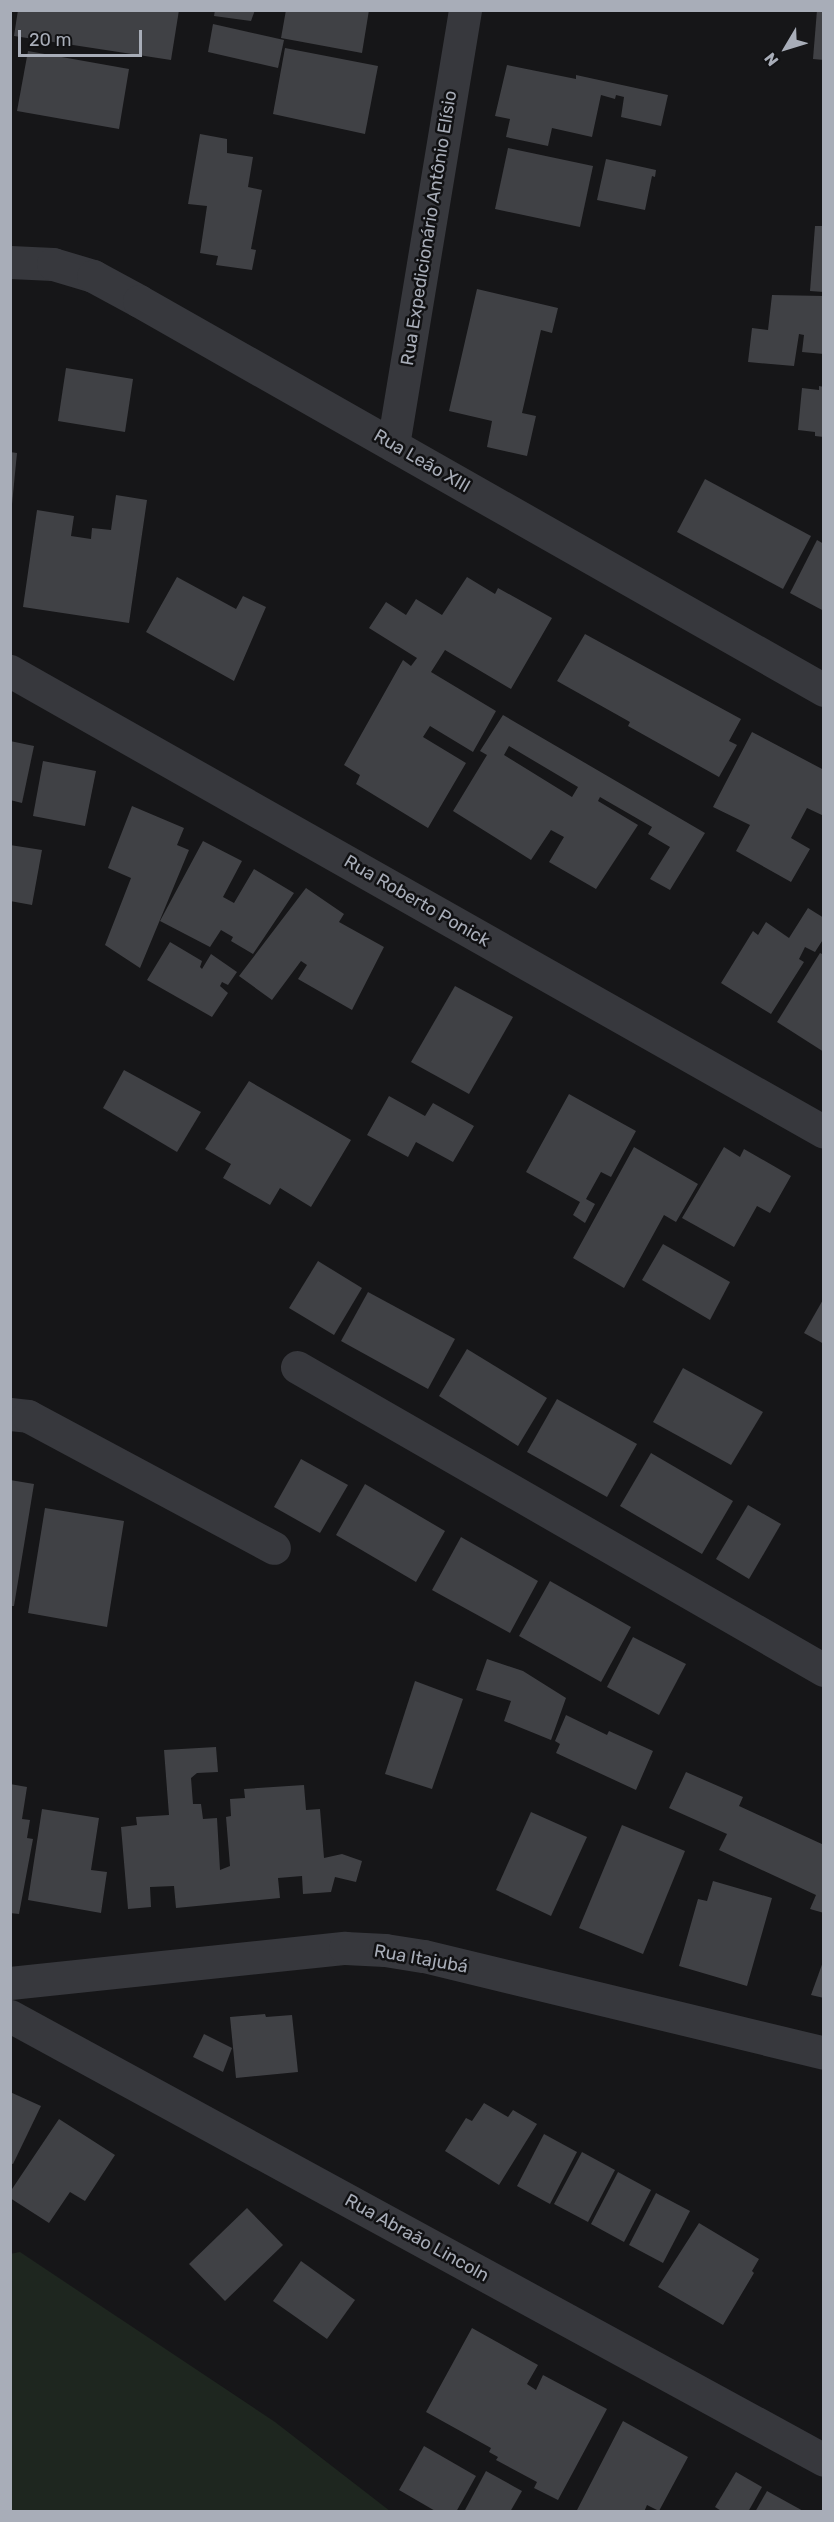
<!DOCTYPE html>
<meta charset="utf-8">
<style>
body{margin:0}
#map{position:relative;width:834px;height:2522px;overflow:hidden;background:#161618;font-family:Rubik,sans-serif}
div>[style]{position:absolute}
.green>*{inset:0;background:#1e261f}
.building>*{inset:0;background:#404145}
.minor>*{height:33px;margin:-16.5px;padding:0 16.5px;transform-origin:16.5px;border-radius:16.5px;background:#37383d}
span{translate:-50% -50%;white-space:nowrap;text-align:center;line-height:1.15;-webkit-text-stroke:5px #111113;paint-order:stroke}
.street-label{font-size:18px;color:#a8adb8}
.frame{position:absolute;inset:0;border:12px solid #a8adb8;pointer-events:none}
.north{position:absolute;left:756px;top:18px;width:60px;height:60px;-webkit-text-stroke:4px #111113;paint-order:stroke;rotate:232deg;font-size:16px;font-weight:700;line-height:24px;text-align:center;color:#a8adb8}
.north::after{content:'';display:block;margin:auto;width:21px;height:27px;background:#a8adb8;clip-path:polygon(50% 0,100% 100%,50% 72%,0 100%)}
.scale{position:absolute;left:18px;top:30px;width:124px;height:27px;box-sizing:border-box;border:3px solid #a8adb8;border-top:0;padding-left:8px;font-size:18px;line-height:21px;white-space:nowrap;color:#a8adb8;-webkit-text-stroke:4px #111113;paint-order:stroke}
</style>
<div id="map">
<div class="green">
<div style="clip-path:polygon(20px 2252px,275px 2422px,390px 2511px,11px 2511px,10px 2254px)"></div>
</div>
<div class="building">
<div style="clip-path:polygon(18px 10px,179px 10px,171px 60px,14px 36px)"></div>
<div style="clip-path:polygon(215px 10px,255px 10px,251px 21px,214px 16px)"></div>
<div style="clip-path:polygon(286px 10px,369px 10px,362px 53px,281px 38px)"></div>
<div style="clip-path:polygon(817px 10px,824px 10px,824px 60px,813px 59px)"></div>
<div style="clip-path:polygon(213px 24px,284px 40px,278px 68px,208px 52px)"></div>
<div style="clip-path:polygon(285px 48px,378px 66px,365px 134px,273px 114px)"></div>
<div style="clip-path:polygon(28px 51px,129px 69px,119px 129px,17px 111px)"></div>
<div style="clip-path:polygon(507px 65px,576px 79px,576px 75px,668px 95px,661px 126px,621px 117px,624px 97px,616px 95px,615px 99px,601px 95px,592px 137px,552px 128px,548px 146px,506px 137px,510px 119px,495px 116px)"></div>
<div style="clip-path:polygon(200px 134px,227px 139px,227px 153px,253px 157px,248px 187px,262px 190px,251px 249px,256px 250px,252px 270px,216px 265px,218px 256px,200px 253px,207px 206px,188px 204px)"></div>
<div style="clip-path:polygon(508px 148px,593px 166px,580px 227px,495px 209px)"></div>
<div style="clip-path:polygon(606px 159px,656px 170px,655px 177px,652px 176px,645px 210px,597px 200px)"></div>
<div style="clip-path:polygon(815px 226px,824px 226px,824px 292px,810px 291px)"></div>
<div style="clip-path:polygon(477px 289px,558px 308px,552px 333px,541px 330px,522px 413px,536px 416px,527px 456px,487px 447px,492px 421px,449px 411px)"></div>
<div style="clip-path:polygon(772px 295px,824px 296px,824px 354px,802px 352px,804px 335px,799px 334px,794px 366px,748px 362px,752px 328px,768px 330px)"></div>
<div style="clip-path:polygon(66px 368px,133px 379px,125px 432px,58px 421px)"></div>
<div style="clip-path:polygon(819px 386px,824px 387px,824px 437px,815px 436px,815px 432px,798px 430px,802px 388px,819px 390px)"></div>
<div style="clip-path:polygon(10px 452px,17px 453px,12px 504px,10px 504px)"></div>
<div style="clip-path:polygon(705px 479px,811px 536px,783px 589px,677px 532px)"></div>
<div style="clip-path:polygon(116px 495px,147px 500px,129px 623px,23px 607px,37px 510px,74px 516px,71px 536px,91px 539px,92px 528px,111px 530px)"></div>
<div style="clip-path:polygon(817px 540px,824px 544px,824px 611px,790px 593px)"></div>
<div style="clip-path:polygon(177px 577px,236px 609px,243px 596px,266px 607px,234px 681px,146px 632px)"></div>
<div style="clip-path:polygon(467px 577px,495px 594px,498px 588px,552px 618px,511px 689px,445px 650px,431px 672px,496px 711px,473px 752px,430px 726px,423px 737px,466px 763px,428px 828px,356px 784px,360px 775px,344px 765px,403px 660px,411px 666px,417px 658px,369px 628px,386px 602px,406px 615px,416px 599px,442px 615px)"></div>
<div style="clip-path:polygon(585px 634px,741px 719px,729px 741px,737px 745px,719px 777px,628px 726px,630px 722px,557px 681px)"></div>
<div style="clip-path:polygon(evenodd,503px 715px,705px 833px,670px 890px,650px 879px,670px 847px,648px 834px,652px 827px,600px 797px,598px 801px,638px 825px,596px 889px,549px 862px,564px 837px,551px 830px,531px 860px,453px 811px,487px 755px,480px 751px,503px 715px,509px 746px,578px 787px,572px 797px,504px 755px,509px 746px)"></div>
<div style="clip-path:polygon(752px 732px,824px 770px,824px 816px,807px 808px,791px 838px,810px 849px,791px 882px,736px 851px,750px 825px,713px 807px)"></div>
<div style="clip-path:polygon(10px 741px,34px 746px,22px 803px,10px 800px)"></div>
<div style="clip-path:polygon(43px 761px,96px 771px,85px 826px,33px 816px)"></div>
<div style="clip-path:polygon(132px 806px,184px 828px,177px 845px,189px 850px,140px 968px,105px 945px,131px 878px,108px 868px)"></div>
<div style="clip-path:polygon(203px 841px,242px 861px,223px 897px,234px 903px,254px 869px,294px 893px,253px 954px,231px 941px,233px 937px,221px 930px,210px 947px,160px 921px)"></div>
<div style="clip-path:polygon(10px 845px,42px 850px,32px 905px,10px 901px)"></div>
<div style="clip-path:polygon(306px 888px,344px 914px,339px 922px,384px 947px,352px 1010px,298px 979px,307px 965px,301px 961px,272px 1000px,239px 976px)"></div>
<div style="clip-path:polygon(808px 908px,824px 918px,824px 938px,815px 952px,805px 947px,799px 959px,804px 962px,771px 1014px,721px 983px,753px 931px,758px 935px,766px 922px,789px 938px)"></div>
<div style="clip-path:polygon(170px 942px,202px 961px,200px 967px,202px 969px,211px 954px,237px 972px,228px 985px,222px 982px,220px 986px,228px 993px,212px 1017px,147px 980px)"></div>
<div style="clip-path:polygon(820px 953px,824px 955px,824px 1052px,777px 1022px)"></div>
<div style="clip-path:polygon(455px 986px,513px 1017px,469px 1094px,411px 1062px)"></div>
<div style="clip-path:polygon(124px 1070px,201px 1112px,177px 1152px,103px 1108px)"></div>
<div style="clip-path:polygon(249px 1081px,351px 1140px,311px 1207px,280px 1188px,270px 1205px,223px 1178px,231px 1164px,205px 1149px)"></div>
<div style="clip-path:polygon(569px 1094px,636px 1131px,611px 1177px,601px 1172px,586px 1199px,595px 1204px,585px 1223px,573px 1215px,580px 1202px,526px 1172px)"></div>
<div style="clip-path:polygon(389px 1096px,425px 1116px,433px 1103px,474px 1126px,453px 1162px,416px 1142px,408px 1157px,367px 1135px)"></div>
<div style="clip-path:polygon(634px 1147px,698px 1184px,676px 1222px,664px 1215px,624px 1288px,573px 1258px)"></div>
<div style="clip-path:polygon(724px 1147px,740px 1157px,744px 1149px,791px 1176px,770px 1213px,757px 1206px,734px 1247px,682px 1218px)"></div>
<div style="clip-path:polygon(663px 1244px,730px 1282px,710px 1320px,642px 1280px)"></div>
<div style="clip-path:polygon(318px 1261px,362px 1288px,334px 1335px,289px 1308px)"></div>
<div style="clip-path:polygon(368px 1292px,455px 1339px,428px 1389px,341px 1341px)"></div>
<div style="clip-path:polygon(824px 1298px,824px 1344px,804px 1333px)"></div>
<div style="clip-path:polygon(467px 1349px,547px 1398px,518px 1446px,439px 1396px)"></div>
<div style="clip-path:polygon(683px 1368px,763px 1412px,731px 1465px,653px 1422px)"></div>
<div style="clip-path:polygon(557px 1399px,637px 1444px,607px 1497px,527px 1452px)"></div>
<div style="clip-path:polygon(651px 1453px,733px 1501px,702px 1554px,620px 1506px)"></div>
<div style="clip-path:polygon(301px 1459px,348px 1485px,320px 1533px,274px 1507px)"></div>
<div style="clip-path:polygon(10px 1480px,34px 1484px,14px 1606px,10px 1606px)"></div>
<div style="clip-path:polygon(365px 1484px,445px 1531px,416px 1582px,336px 1535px)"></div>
<div style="clip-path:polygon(748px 1505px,781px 1524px,749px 1579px,716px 1559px)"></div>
<div style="clip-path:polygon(45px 1508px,124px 1521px,107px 1627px,28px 1613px)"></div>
<div style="clip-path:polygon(461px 1537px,538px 1581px,510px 1633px,432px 1590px)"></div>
<div style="clip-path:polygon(550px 1581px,631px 1627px,601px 1682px,519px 1636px)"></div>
<div style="clip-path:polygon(633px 1637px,686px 1664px,659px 1715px,607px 1687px)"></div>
<div style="clip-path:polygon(487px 1659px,523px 1671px,566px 1698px,551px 1740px,504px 1721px,511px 1701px,476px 1690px)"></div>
<div style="clip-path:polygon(415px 1681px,463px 1699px,432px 1789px,385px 1774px)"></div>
<div style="clip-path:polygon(566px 1715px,607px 1735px,609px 1731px,653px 1751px,636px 1790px,556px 1753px,560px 1744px,555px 1741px)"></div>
<div style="clip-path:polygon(216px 1747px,218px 1772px,197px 1773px,191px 1778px,193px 1804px,201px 1804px,203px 1819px,217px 1818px,220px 1870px,230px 1866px,226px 1817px,231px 1816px,230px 1799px,245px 1798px,244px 1789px,304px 1785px,306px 1810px,320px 1809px,324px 1858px,342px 1854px,362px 1861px,356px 1882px,335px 1877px,331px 1892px,303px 1894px,302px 1876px,278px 1878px,280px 1898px,176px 1908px,174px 1886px,150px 1887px,151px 1907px,128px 1909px,121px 1827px,137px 1825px,136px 1817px,169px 1815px,164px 1750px)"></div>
<div style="clip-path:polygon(686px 1772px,743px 1797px,739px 1806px,824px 1845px,824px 1913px,810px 1909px,816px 1895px,719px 1850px,727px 1834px,669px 1808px)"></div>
<div style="clip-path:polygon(10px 1784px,27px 1787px,22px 1819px,30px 1820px,27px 1838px,33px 1839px,19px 1914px,10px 1913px)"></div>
<div style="clip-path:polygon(42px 1809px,99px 1818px,91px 1870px,107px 1872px,101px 1913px,28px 1900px)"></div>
<div style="clip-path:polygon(531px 1812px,587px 1837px,551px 1916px,496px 1890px)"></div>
<div style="clip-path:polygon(622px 1825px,685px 1851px,643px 1954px,579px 1928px)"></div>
<div style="clip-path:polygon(713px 1881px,772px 1898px,747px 1986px,679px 1966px,698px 1899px,707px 1901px)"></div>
<div style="clip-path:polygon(824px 1959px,824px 1998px,811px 1995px)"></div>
<div style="clip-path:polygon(265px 2014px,266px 2017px,292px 2015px,298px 2072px,236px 2078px,230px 2017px)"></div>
<div style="clip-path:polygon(204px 2034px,232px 2048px,223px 2072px,193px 2057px)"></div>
<div style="clip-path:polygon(10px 2092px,41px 2106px,13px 2164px,10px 2163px)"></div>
<div style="clip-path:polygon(484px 2103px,508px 2117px,513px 2110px,537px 2124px,499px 2185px,445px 2151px,466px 2118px,472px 2121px)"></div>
<div style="clip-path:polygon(59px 2119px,115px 2155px,85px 2201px,70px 2192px,49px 2223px,10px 2198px,10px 2192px)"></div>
<div style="clip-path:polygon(544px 2134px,577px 2152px,550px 2204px,517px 2186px)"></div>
<div style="clip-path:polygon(582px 2152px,615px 2170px,588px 2222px,554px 2204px)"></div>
<div style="clip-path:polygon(618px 2172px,651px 2190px,624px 2242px,591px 2224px)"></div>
<div style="clip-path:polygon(656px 2193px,690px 2211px,663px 2263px,629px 2245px)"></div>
<div style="clip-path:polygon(247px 2208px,283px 2245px,225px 2301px,189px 2264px)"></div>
<div style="clip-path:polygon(699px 2223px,759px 2259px,752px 2271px,754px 2273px,723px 2325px,658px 2287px)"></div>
<div style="clip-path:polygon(301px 2261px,355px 2300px,327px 2339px,273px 2301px)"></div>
<div style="clip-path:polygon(472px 2328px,538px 2365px,527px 2384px,536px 2390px,543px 2375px,607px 2409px,558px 2500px,534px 2488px,537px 2482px,496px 2460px,498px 2457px,489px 2452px,491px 2448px,426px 2412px)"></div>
<div style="clip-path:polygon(623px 2421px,688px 2457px,659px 2511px,647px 2505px,644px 2512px,576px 2512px)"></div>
<div style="clip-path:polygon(424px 2446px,476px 2476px,456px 2512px,437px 2512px,399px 2490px)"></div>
<div style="clip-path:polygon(486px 2471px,522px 2491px,510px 2512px,464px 2512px)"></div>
<div style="clip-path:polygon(736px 2472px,762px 2487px,748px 2512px,723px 2512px,715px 2507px)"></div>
<div style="clip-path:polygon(767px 2491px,805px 2512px,755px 2512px)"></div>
</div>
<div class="minor">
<div style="left:10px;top:262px;width:43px;rotate:2.7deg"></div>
<div style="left:53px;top:264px;width:42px;rotate:16.7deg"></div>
<div style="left:93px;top:276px;width:52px;rotate:28.5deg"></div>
<div style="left:139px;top:301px;width:788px;rotate:29.59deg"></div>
<div style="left:393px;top:445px;width:441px;rotate:-80.6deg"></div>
<div style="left:10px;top:671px;width:935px;rotate:29.52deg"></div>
<div style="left:297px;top:1367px;width:608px;rotate:29.9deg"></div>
<div style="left:10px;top:1414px;width:18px;rotate:6deg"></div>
<div style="left:28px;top:1416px;width:279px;rotate:28.2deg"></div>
<div style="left:10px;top:1983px;width:337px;rotate:-6deg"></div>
<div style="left:345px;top:1948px;width:40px;rotate:2.9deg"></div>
<div style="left:385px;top:1950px;width:39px;rotate:9deg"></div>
<div style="left:424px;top:1956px;width:412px;rotate:13.6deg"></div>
<div style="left:10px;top:2016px;width:927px;rotate:28.61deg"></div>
</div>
<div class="street-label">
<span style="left:429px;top:228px;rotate:-81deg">Rua Expedicionário Antônio Elísio</span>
<span style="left:422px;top:461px;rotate:30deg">Rua Leão XIII</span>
<span style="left:417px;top:901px;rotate:30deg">Rua Roberto Ponick</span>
<span style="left:421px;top:1959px;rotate:10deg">Rua Itajubá</span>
<span style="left:417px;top:2238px;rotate:29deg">Rua Abraão Lincoln</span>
</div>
<div class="frame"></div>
<div class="north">N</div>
<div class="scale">20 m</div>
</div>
